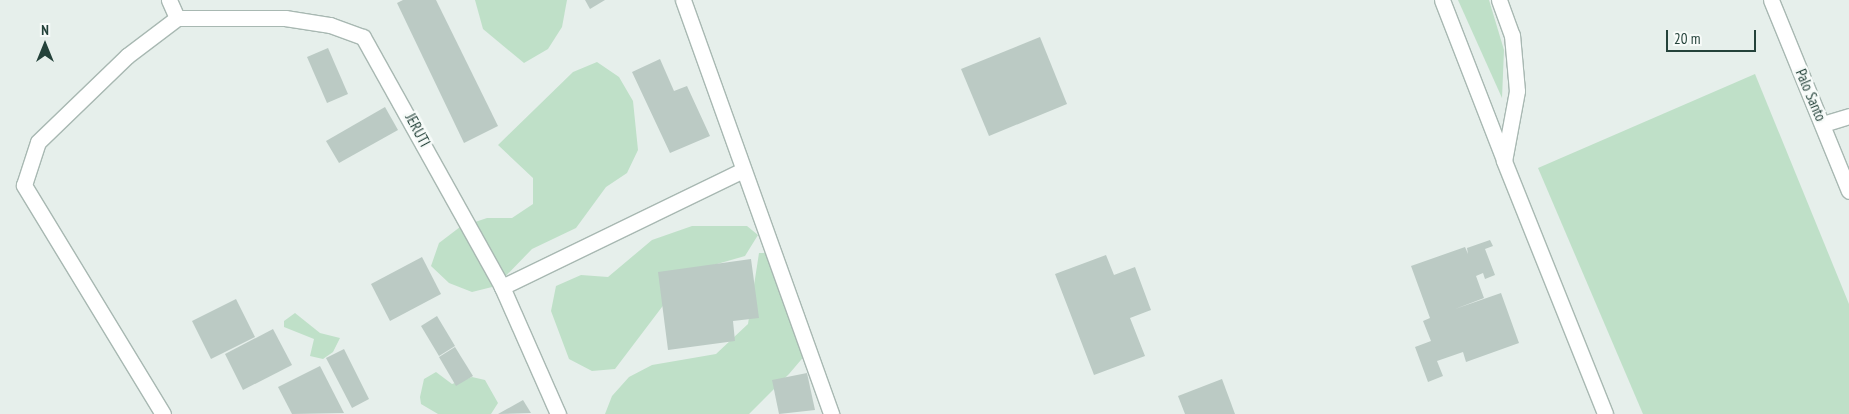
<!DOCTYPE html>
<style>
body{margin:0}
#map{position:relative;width:1849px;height:414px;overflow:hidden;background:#e6efeb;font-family:"PT Sans Narrow",sans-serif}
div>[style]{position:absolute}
.green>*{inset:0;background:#bfe0c8}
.building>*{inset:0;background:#bbcac4}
.roads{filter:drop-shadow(1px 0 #a8b8b2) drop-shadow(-1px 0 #a8b8b2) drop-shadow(0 1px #a8b8b2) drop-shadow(0 -1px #a8b8b2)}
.minor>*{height:15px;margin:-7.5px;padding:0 7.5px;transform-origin:7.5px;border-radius:7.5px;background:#fff}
span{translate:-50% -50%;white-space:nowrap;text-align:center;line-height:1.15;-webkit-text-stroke:5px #f7fbf9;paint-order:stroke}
.street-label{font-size:15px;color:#24423a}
.north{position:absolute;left:20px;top:20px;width:50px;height:50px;-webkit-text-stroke:4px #f7fbf9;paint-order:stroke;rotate:0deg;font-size:14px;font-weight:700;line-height:20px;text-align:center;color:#24423a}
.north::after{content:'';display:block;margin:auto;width:18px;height:22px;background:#24423a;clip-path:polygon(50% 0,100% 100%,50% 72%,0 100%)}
.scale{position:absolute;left:1666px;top:30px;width:90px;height:22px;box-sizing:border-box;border:2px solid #24423a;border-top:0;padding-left:6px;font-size:15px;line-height:18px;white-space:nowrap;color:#24423a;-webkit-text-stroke:4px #f7fbf9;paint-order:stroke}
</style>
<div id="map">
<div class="green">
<div style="clip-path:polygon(475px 0,567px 0,562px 27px,548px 49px,524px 63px,483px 29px)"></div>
<div style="clip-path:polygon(1458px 0,1489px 0,1504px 50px,1502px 98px)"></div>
<div style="clip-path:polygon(597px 62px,619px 77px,633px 101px,638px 150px,627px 173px,606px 187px,576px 228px,532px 249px,496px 286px,472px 292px,449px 283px,431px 266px,439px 243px,460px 227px,487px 218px,512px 218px,533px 204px,533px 178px,498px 145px,573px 72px)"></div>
<div style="clip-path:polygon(1755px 74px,1849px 304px,1849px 414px,1643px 414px,1538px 168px)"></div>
<div style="clip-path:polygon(692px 226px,747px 226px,758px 235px,745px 256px,696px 270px,665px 303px,615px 369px,592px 371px,569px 359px,551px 311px,556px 286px,581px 275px,608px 277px,652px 240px)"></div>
<div style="clip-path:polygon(759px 253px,766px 253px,810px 329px,806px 354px,789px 374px,749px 414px,605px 414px,612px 396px,629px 377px,652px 365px,716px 354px,748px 324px)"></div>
<div style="clip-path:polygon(295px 313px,320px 333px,340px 338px,333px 352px,323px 359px,310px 356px,314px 339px,284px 327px,284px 321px)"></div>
<div style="clip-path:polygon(436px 372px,452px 384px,472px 377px,485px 380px,498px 403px,491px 414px,438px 414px,421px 404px,420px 397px,424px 379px)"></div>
</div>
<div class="building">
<div style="clip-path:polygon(403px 0,436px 0,498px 126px,464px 143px,397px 3px)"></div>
<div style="clip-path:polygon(585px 0,605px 0,590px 9px)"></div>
<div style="clip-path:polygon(1040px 37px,1067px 104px,989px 136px,961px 69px)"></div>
<div style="clip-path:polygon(328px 48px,348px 94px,327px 103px,307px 57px)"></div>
<div style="clip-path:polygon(660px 59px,674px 91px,687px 86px,710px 136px,670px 153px,632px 72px)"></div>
<div style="clip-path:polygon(385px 107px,398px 130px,339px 163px,326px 141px)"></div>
<div style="clip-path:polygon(1490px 240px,1493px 246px,1485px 249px,1495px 275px,1485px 279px,1483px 273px,1476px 276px,1484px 298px,1455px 309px,1501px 293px,1519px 343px,1466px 362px,1463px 352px,1437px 361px,1443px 376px,1428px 382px,1415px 347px,1431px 341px,1423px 321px,1430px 318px,1411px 266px,1465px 247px,1468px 254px,1467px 248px)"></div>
<div style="clip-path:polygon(1106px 255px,1114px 275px,1135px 267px,1151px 310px,1130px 318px,1145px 356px,1094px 375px,1055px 274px)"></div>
<div style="clip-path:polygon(422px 257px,441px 294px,390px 321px,371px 284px)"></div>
<div style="clip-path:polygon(751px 259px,759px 318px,733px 321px,735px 341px,668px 350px,658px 272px)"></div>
<div style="clip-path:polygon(236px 299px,255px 337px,211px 359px,192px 321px)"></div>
<div style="clip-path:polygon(437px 316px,455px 346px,439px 356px,421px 326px)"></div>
<div style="clip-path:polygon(273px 329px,292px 365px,243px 390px,225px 354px)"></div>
<div style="clip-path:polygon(455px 347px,473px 376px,456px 386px,439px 357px)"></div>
<div style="clip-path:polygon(344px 349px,369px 399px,352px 408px,326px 358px)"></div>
<div style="clip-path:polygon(320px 366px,344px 413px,292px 414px,278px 387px)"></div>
<div style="clip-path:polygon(807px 373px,815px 410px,779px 414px,772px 380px)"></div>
<div style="clip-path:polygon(1222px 379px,1235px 414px,1185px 414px,1178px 396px)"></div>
<div style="clip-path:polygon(523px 400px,531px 413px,498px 414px)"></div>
</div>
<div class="roads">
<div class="minor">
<div style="left:169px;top:0;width:20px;rotate:66deg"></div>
<div style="left:177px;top:18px;width:108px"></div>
<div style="left:285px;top:18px;width:46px;rotate:8.8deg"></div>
<div style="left:330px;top:25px;width:35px;rotate:20deg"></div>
<div style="left:363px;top:37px;width:286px;rotate:60.9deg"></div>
<div style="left:502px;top:287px;width:139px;rotate:66.2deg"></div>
<div style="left:683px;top:0;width:440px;rotate:70.3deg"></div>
<div style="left:1442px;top:0;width:172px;rotate:68.8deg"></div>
<div style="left:1499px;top:0;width:37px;rotate:70deg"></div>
<div style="left:1512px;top:35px;width:56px;rotate:84.9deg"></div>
<div style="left:1517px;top:91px;width:71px;rotate:100.5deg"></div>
<div style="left:1504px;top:161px;width:272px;rotate:68.2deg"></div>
<div style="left:1771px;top:0;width:206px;rotate:67.8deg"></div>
<div style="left:1823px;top:124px;width:27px;rotate:-17deg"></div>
<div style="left:502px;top:287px;width:268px;rotate:-25.9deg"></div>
<div style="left:163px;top:414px;width:268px;rotate:-121.3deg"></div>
<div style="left:24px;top:185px;width:45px;rotate:-72deg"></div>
<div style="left:38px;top:142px;width:124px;rotate:-44deg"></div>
<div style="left:127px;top:56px;width:63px;rotate:-37.2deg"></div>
</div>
</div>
<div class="street-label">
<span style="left:1811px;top:95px;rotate:67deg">Palo Santo</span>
<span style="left:418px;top:130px;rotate:62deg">JERUTI</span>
</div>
<div class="north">N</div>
<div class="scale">20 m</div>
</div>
